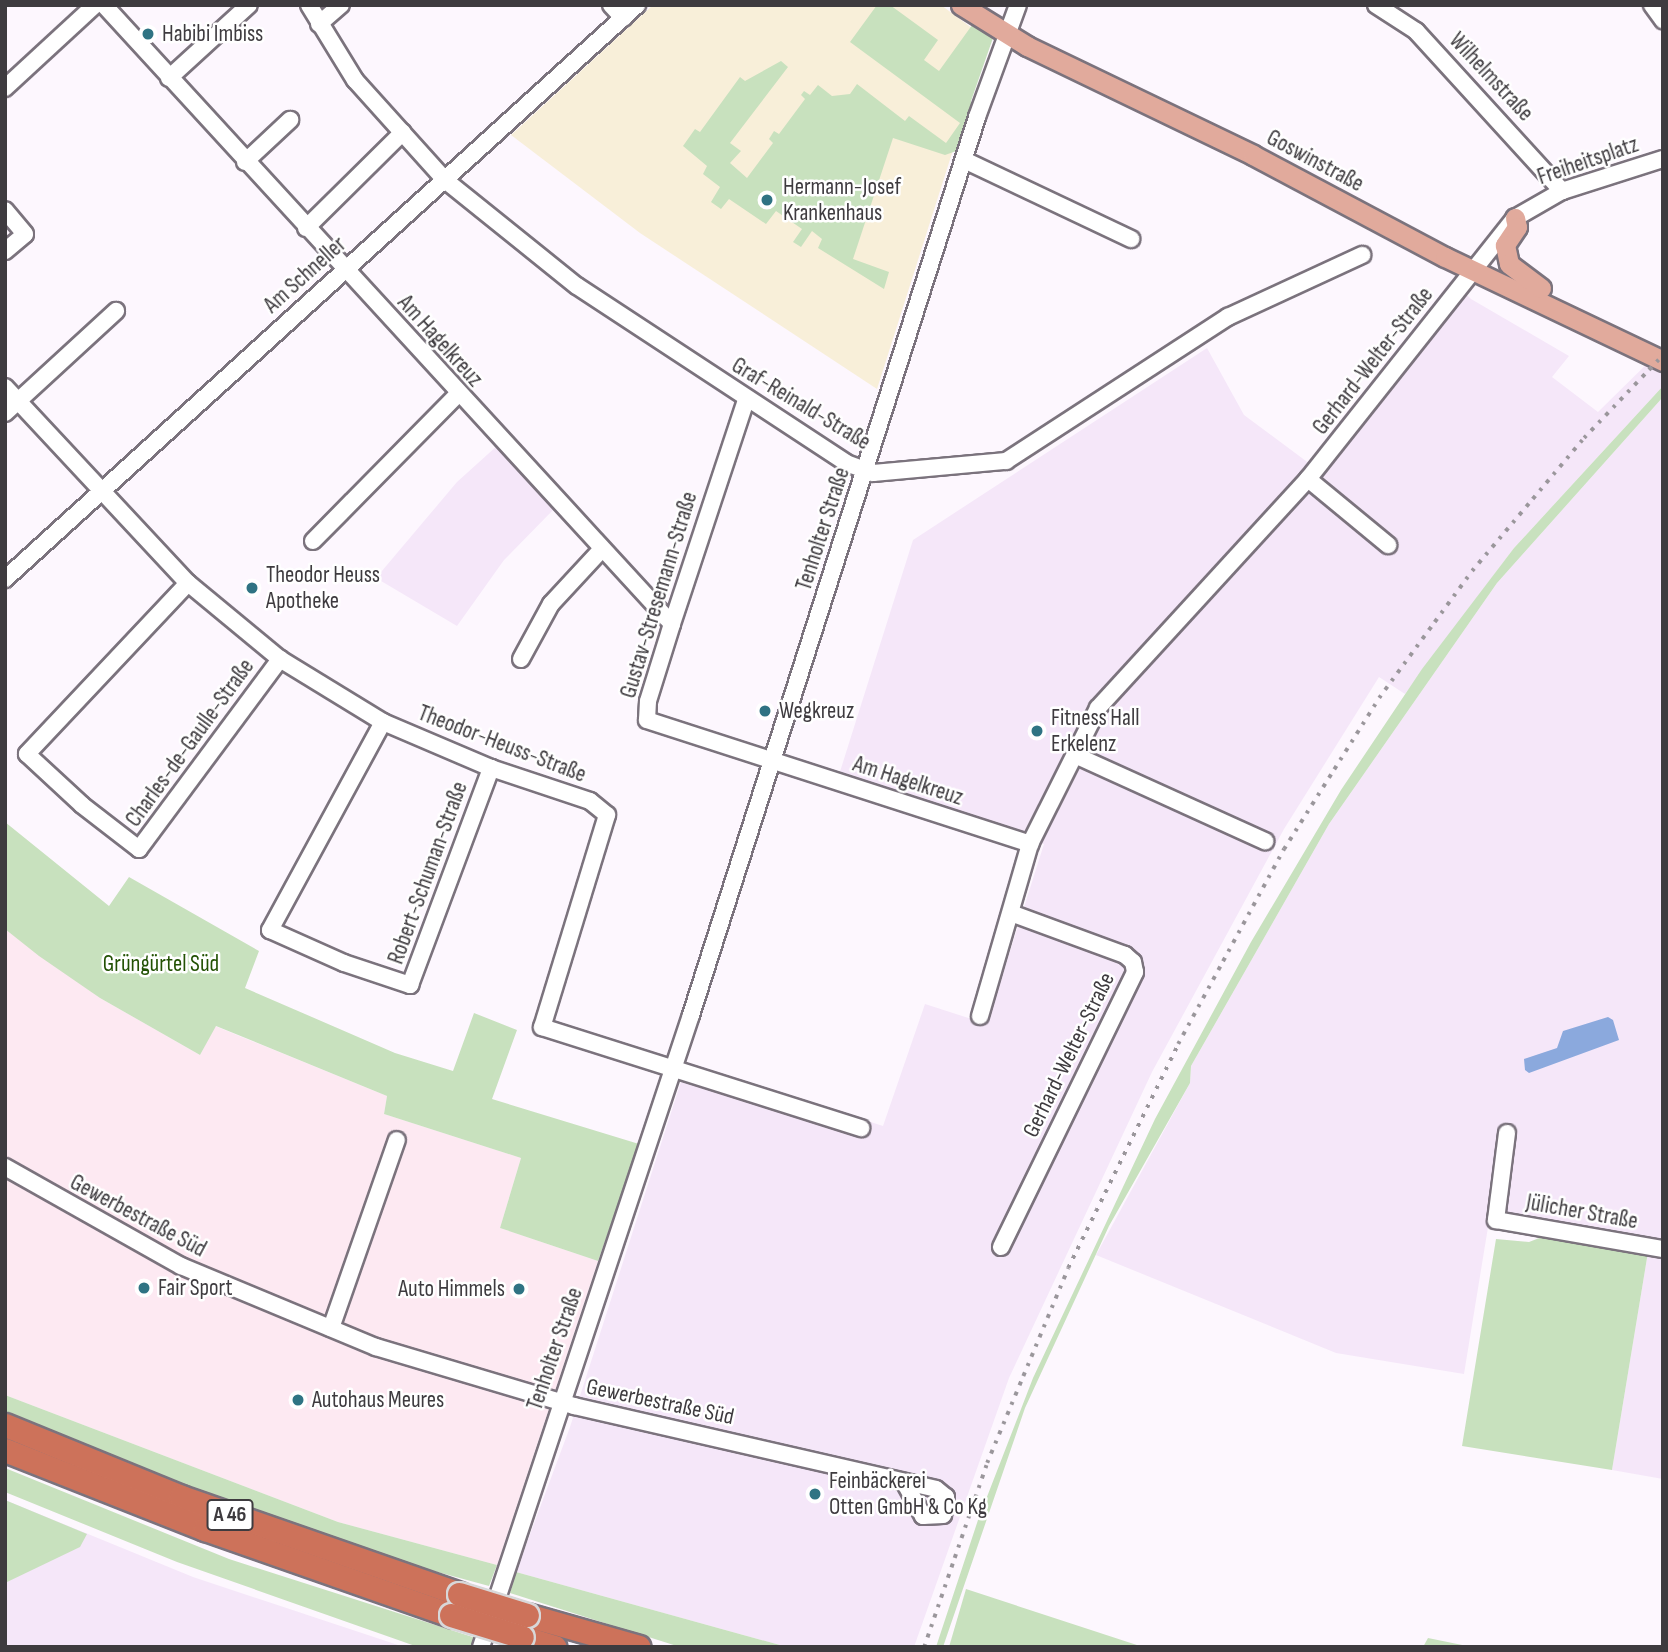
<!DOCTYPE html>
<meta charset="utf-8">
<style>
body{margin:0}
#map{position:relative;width:1668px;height:1652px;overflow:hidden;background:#fdf7fe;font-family:"Sofia Sans Condensed",sans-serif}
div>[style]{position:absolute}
.commercial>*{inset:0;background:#fde9f2}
.built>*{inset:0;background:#f5e7f9}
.medical>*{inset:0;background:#f8efd9}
.green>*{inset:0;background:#c8e1be}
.water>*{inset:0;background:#8ba9dd}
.roads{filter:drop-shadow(2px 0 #7b737d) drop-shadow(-2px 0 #7b737d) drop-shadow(0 2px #7b737d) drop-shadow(0 -2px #7b737d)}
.minor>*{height:16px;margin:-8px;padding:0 8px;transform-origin:8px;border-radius:8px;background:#fff}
.major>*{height:19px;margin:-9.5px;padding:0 9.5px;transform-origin:9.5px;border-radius:9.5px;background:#e1aa9c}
.highway>*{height:23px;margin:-11.5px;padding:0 11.5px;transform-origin:11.5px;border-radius:11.5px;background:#cd725a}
.rail>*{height:3.5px;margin-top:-1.75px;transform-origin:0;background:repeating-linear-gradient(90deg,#9a969b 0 3.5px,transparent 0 10.5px)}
.bridges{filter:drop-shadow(2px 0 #d8d8d9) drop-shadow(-2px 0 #d8d8d9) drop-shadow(0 2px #d8d8d9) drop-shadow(0 -2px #d8d8d9)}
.highway-bridge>*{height:23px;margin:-11.5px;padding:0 11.5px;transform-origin:11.5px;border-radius:11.5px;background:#cd725a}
.dots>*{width:19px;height:19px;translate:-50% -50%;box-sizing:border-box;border:4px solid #fff;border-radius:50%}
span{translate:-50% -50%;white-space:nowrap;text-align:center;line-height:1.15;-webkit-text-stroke:5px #fff;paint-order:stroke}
.shield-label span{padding:2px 5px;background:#fff;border:2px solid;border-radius:5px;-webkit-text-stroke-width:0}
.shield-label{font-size:21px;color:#3e3b3f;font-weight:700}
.poi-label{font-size:23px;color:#3e3b3f}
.left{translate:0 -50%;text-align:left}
.right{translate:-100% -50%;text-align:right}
.street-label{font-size:23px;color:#3e3b3f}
.park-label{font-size:23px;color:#225103}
.frame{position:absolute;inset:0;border:7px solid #3e3b3f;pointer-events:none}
</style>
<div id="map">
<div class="commercial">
<div style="clip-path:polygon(5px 929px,100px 998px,200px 1055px,215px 1026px,387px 1096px,384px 1114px,521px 1158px,500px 1228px,598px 1261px,497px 1565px,338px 1522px,5px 1395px)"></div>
</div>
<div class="built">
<div style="clip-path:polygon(1451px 280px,1471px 299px,1569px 356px,1552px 377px,1598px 412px,1663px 348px,1663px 386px,1514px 548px,1405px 694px,1379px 677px,1284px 829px,1152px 1072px,1009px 1378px,914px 1647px,787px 1647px,516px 1572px,570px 1427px,687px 1063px,883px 1126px,925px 1004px,987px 1024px,1044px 844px,838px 778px,913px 540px,1207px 348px,1244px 415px,1314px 467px)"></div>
<div style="clip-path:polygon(1663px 397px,1663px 1479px,1612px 1470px,1648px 1252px,1490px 1215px,1464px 1374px,1336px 1353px,1096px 1255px,1190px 1083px,1191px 1066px,1329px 824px,1497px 583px)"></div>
<div style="clip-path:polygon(498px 445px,556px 507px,504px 560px,457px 626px,376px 578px,457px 482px)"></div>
<div style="clip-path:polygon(5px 1500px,193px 1577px,404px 1647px,5px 1647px)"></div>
</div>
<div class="medical">
<div style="clip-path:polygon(653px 5px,941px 5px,988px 40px,877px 389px,640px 233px,511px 135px)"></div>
</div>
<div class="green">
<div style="clip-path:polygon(877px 5px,890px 5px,938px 40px,924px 60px,939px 71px,975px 21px,993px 38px,971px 101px,974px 118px,962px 149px,945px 155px,893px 138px,853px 259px,889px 272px,884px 289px,818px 248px,822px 239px,812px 231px,801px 247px,793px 242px,802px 229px,776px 211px,766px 224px,729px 199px,721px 209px,711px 202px,720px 187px,703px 174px,707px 166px,683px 146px,695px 129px,700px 132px,740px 77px,745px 81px,781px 61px,788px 67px,730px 143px,741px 151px,730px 163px,747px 178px,773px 143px,769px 139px,774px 131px,779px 134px,805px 99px,801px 95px,804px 91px,810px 95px,818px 85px,832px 96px,850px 94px,857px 84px,905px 121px,909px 116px,946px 143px,960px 123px,850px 42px)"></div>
<div style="clip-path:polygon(1663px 386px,1663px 397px,1497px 583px,1329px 824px,1191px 1066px,1190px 1083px,1109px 1226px,1025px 1408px,943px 1647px,936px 1647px,978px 1520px,1033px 1378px,1155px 1119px,1251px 942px,1341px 790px,1422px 669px,1514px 548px)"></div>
<div style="clip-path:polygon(5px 822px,109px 906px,129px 877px,259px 951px,245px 988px,395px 1053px,453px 1071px,474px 1013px,517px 1030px,492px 1099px,639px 1144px,598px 1261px,500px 1228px,521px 1158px,384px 1114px,387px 1096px,216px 1026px,200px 1055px,100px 998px,39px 956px,5px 929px)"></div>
<div style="clip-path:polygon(1547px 1235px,1648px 1252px,1612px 1470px,1462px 1446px,1496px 1239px,1529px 1242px)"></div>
<div style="clip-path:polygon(5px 1395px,338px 1522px,497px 1565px,489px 1586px,375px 1555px,220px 1499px,5px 1412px)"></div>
<div style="clip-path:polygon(5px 1468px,229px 1559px,479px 1639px,476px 1647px,418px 1647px,177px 1562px,5px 1492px)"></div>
<div style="clip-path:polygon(5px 1500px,87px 1534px,80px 1547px,5px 1583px)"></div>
<div style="clip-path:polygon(516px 1572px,787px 1647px,680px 1647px,510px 1593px)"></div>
<div style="clip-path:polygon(966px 1589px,1143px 1647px,949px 1647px)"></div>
<div style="clip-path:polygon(1428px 1638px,1472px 1647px,1423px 1647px)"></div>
</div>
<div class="water">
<div style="clip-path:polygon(1608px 1017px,1613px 1020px,1619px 1040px,1529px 1073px,1525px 1070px,1524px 1059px,1557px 1048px,1563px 1031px)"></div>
</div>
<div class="roads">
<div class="minor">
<div style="left:104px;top:5px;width:840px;rotate:47.46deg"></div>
<div style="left:309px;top:5px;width:88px;rotate:58.5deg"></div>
<div style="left:355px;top:80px;width:135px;rotate:48deg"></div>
<div style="left:445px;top:180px;width:169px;rotate:38.8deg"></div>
<div style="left:577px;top:286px;width:322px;rotate:33.3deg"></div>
<div style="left:846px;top:463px;width:29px;rotate:20deg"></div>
<div style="left:873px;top:473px;width:134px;rotate:-5.2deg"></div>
<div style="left:1006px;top:461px;width:265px;rotate:-33deg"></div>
<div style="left:1228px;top:317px;width:148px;rotate:-24.8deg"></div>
<div style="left:611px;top:5px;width:18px;rotate:47deg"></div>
<div style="left:1376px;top:5px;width:48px;rotate:33deg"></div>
<div style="left:1416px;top:31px;width:217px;rotate:47.6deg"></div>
<div style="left:1652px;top:5px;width:19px;rotate:54deg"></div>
<div style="left:319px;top:24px;width:29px;rotate:-41deg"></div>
<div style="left:169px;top:78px;width:108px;rotate:-42.4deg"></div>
<div style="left:5px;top:88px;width:122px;rotate:-42.7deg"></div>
<div style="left:964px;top:160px;width:185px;rotate:25.3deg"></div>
<div style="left:245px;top:162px;width:62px;rotate:-43deg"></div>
<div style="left:306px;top:228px;width:136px;rotate:-44.7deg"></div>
<div style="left:5px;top:251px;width:26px;rotate:-40deg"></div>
<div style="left:25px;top:234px;width:31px;rotate:-130deg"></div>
<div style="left:5px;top:387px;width:268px;rotate:47deg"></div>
<div style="left:188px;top:583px;width:119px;rotate:39.6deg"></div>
<div style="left:280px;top:659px;width:121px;rotate:31.5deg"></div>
<div style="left:383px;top:722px;width:117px;rotate:23.1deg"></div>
<div style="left:491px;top:768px;width:104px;rotate:18.4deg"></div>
<div style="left:590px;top:801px;width:22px;rotate:39deg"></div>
<div style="left:607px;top:815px;width:222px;rotate:107deg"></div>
<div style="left:542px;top:1027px;width:335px;rotate:17.6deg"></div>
<div style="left:746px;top:400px;width:236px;rotate:108.3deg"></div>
<div style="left:672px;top:624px;width:81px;rotate:107.3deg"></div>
<div style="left:648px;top:701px;width:19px;rotate:93deg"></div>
<div style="left:647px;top:720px;width:403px;rotate:17.9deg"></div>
<div style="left:5px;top:413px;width:151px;rotate:-42.6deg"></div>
<div style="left:1308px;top:479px;width:104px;rotate:39.5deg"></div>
<div style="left:313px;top:541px;width:205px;rotate:-45.4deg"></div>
<div style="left:5px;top:579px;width:854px;rotate:-42.25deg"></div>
<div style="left:188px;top:583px;width:235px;rotate:133.3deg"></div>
<div style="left:27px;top:754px;width:75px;rotate:42.8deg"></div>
<div style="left:82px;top:805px;width:72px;rotate:37.7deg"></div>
<div style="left:139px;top:849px;width:237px;rotate:-53.4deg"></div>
<div style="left:521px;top:659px;width:63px;rotate:-61.4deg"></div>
<div style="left:551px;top:604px;width:74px;rotate:-47.2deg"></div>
<div style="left:383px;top:722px;width:237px;rotate:118.5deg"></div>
<div style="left:270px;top:930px;width:81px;rotate:24deg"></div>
<div style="left:344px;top:963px;width:70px;rotate:18.4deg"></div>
<div style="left:410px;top:985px;width:232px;rotate:-69.5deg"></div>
<div style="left:1075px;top:755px;width:209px;rotate:24.4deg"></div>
<div style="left:980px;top:1016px;width:179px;rotate:-73.8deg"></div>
<div style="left:1030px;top:844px;width:152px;rotate:-63.4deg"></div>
<div style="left:1098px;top:708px;width:311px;rotate:-47.5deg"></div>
<div style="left:1308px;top:479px;width:333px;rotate:-51.6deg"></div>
<div style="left:1515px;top:218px;width:54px;rotate:-29.9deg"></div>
<div style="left:1562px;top:191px;width:106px;rotate:-17.6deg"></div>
<div style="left:1507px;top:1133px;width:88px;rotate:97.2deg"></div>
<div style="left:1496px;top:1220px;width:169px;rotate:9.9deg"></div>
<div style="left:5px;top:1167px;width:202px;rotate:29.4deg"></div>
<div style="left:181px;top:1266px;width:211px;rotate:22.6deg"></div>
<div style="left:376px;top:1347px;width:207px;rotate:16.6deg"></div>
<div style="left:574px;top:1406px;width:371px;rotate:12.9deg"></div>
<div style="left:936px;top:1489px;width:13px;rotate:39deg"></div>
<div style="left:946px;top:1497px;width:18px;rotate:99deg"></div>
<div style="left:943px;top:1515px;width:20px;rotate:177deg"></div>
<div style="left:923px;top:1516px;width:39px;rotate:-119deg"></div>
<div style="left:1001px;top:1247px;width:306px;rotate:-64deg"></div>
<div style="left:1135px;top:972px;width:10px;rotate:-101deg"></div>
<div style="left:1133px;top:962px;width:11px;rotate:-139deg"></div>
<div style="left:1125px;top:955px;width:121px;rotate:-159.8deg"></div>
<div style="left:331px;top:1328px;width:199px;rotate:-70.7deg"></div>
<div style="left:481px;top:1647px;width:666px;rotate:-71.62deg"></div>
<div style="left:691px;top:1015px;width:942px;rotate:-72.33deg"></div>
<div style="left:977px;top:117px;width:119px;rotate:-69.9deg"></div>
</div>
<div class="major">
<div style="left:961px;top:5px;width:78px;rotate:31.8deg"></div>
<div style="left:1027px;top:46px;width:251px;rotate:25.7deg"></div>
<div style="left:1253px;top:155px;width:217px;rotate:28deg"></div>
<div style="left:1445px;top:257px;width:242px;rotate:25.5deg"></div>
<div style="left:1515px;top:218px;width:9px;rotate:77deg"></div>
<div style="left:1517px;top:227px;width:22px;rotate:124deg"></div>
<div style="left:1505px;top:245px;width:19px;rotate:78deg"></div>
<div style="left:1509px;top:264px;width:40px;rotate:37deg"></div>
</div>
<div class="highway">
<div style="left:5px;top:1425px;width:190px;rotate:22.2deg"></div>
<div style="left:181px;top:1497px;width:294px;rotate:19.2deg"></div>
<div style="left:5px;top:1450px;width:215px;rotate:21.6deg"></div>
<div style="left:205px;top:1529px;width:261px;rotate:19.3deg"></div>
<div style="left:527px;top:1615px;width:116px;rotate:15.9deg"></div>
<div style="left:522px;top:1637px;width:34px;rotate:17deg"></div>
</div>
</div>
<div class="rail">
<div style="left:924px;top:1647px;width:194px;rotate:-71.1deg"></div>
<div style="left:987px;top:1463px;width:211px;rotate:-67.4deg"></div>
<div style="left:1068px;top:1268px;width:250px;rotate:-63.8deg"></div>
<div style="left:1178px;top:1044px;width:222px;rotate:-61.5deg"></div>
<div style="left:1284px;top:849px;width:178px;rotate:-57.8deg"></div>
<div style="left:1379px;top:698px;width:157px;rotate:-53.8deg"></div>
<div style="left:1472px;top:571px;width:174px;rotate:-49.9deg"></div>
<div style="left:1584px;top:438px;width:115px;rotate:-46.4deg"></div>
</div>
<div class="bridges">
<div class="highway-bridge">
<div style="left:459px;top:1594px;width:71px;rotate:17.2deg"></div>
<div style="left:451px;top:1615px;width:74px;rotate:17.2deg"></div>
</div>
</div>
<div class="dots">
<div style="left:148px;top:34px;background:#2f7383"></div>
<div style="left:767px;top:200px;background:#2f7383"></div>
<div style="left:252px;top:588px;background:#2f7383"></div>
<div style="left:765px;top:711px;background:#2f7383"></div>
<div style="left:1037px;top:731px;background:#2f7383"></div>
<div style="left:144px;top:1288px;background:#2f7383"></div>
<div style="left:519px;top:1289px;background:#2f7383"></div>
<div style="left:298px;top:1400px;background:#2f7383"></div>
<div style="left:815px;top:1494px;background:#2f7383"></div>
</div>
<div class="shield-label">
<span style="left:230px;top:1515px">A 46</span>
</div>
<div class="poi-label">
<span class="left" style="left:162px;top:34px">Habibi Imbiss</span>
<span class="left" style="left:783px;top:200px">Hermann-Josef<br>Krankenhaus</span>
<span class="left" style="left:266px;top:588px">Theodor Heuss<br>Apotheke</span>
<span class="left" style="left:779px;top:711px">Wegkreuz</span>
<span class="left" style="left:1051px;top:731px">Fitness Hall<br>Erkelenz</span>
<span class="left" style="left:158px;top:1288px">Fair Sport</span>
<span class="right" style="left:505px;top:1289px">Auto Himmels</span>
<span class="left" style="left:312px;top:1400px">Autohaus Meures</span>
<span class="left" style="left:829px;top:1494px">Feinbäckerei<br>Otten GmbH &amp; Co Kg</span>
</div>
<div class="street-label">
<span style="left:1491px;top:77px;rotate:47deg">Wilhelmstraße</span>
<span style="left:1315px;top:161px;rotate:28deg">Goswinstraße</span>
<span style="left:1588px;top:161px;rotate:-19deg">Freiheitsplatz</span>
<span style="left:305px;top:275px;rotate:-42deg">Am Schneller</span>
<span style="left:440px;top:341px;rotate:48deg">Am Hagelkreuz</span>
<span style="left:1373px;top:361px;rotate:-52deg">Gerhard-Welter-Straße</span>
<span style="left:801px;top:404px;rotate:31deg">Graf-Reinald-Straße</span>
<span style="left:823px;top:529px;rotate:-72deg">Tenholter Straße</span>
<span style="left:659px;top:595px;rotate:-73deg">Gustav-Stresemann-Straße</span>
<span style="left:190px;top:743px;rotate:-54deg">Charles-de-Gaulle-Straße</span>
<span style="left:502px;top:744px;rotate:21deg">Theodor-Heuss-Straße</span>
<span style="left:908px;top:781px;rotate:18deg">Am Hagelkreuz</span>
<span style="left:428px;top:873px;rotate:-70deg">Robert-Schuman-Straße</span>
<span style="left:1069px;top:1055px;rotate:-64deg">Gerhard-Welter-Straße</span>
<span style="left:1582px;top:1212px;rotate:10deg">Jülicher Straße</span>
<span style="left:138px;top:1216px;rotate:28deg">Gewerbestraße Süd</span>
<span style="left:555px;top:1349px;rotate:-71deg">Tenholter Straße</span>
<span style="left:660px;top:1402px;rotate:12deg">Gewerbestraße Süd</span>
</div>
<div class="park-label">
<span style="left:161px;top:964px">Grüngürtel Süd</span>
</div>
<div class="frame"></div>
</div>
